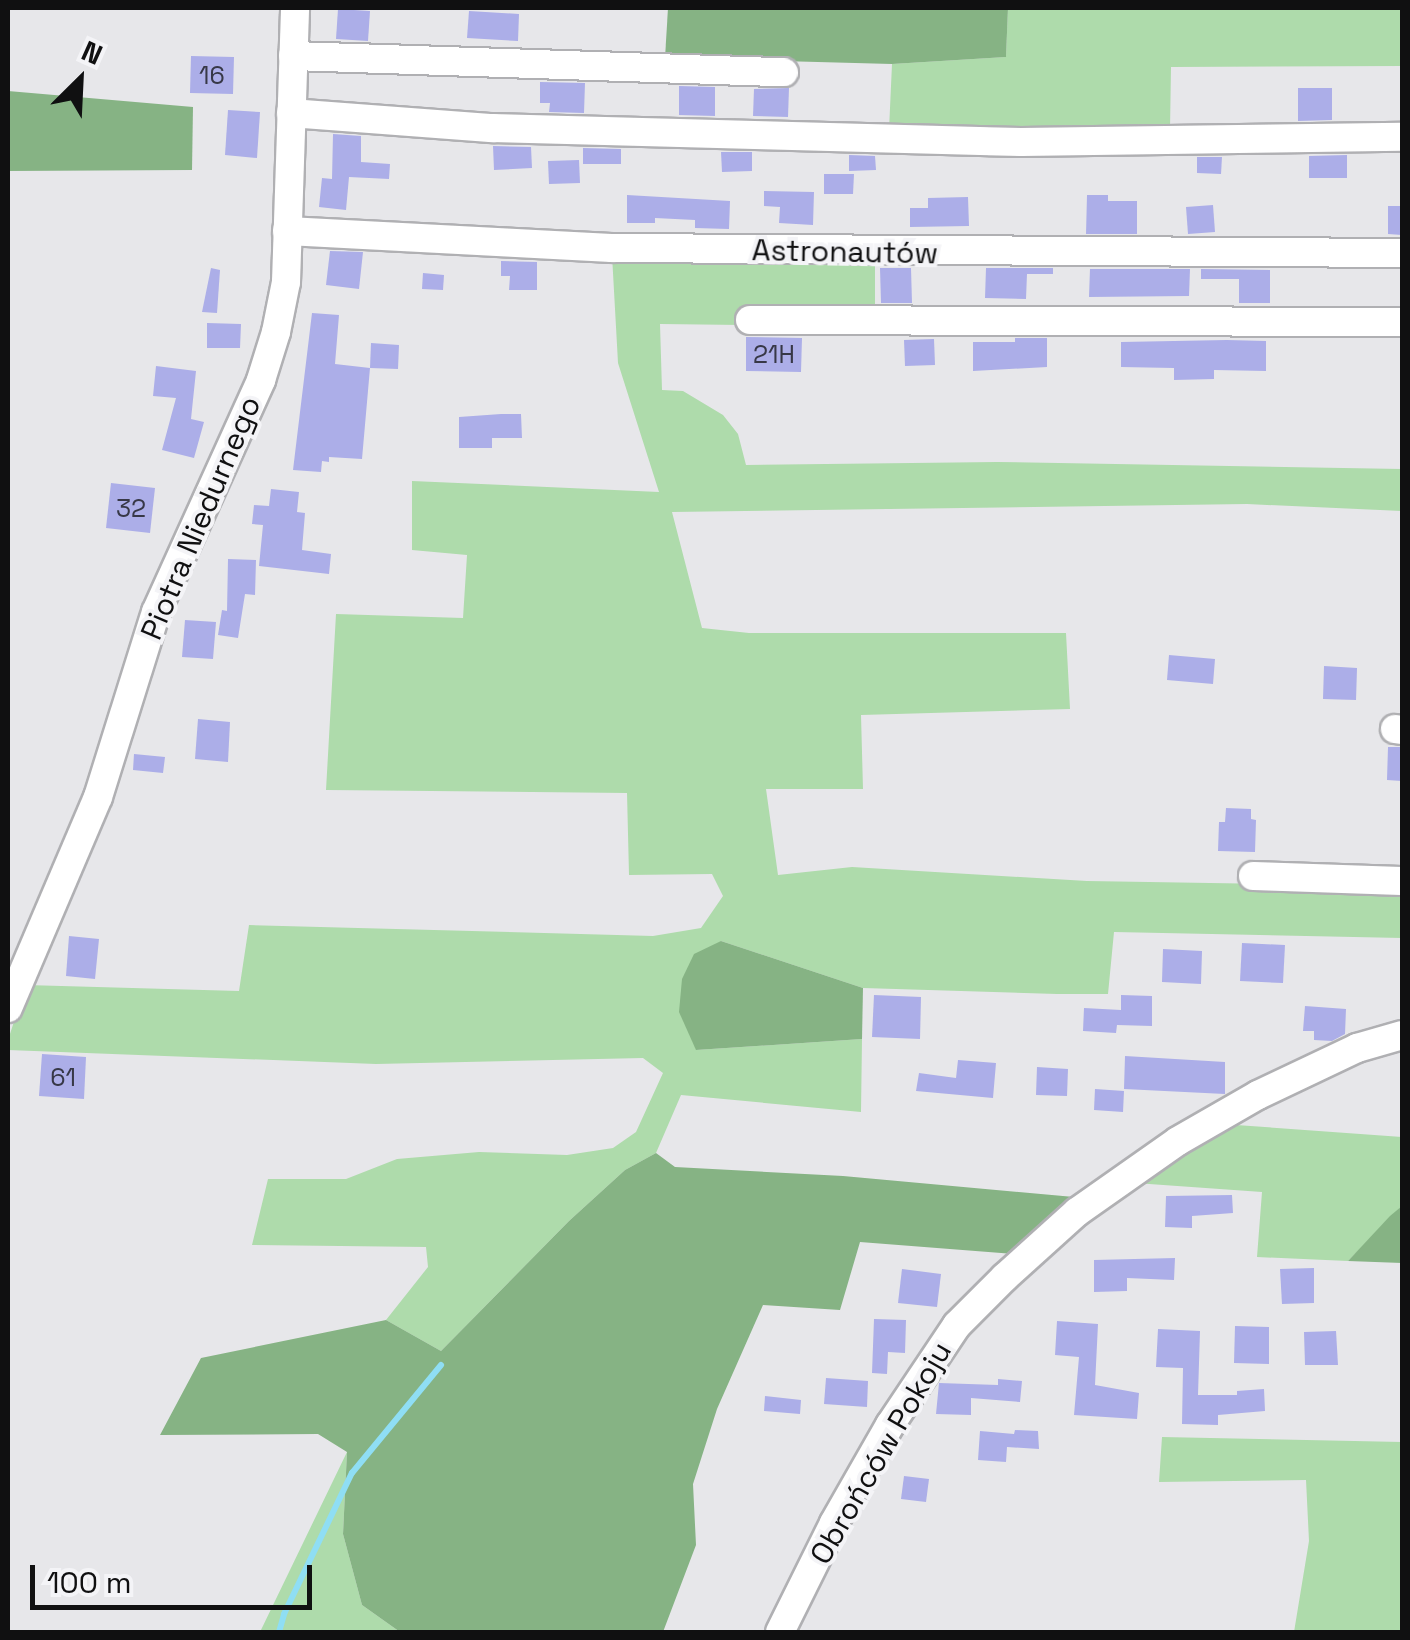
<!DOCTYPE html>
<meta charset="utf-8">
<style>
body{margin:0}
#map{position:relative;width:1410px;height:1640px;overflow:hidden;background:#e7e7ea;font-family:"Space Grotesk",sans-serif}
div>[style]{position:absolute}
.green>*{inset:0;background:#aedbab}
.forest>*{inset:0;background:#86b384}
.stream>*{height:6px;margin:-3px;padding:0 3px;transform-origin:3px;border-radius:3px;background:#8fdef4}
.building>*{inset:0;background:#acaee8}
.roads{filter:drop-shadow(2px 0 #b0b0b3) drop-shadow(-2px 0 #b0b0b3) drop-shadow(0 2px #b0b0b3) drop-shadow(0 -2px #b0b0b3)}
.minor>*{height:28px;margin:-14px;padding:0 14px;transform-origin:14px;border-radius:14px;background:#fff}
span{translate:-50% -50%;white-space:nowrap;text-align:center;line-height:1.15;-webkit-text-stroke:8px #f4f4f7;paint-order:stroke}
.number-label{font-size:25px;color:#373847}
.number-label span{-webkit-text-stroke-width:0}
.street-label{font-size:30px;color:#101011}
.frame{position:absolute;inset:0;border:10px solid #101011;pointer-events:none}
.north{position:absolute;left:30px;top:30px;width:100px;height:100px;-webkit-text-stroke:8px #f4f4f7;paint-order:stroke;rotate:24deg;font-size:28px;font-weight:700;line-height:40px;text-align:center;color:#101011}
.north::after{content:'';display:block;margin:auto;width:35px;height:45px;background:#101011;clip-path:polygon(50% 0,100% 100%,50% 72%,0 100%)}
.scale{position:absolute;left:30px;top:1565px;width:282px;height:45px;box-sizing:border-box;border:5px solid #101011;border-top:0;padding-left:12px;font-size:30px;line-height:35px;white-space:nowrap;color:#101011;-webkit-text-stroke:8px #f4f4f7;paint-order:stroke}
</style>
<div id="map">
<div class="green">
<div style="clip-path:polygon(1008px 8px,1402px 8px,1402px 66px,1171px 67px,1170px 130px,889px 130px,892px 64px,1006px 57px)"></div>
<div style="clip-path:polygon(612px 255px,875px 259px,875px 314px,742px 325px,660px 324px,662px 390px,683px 391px,723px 415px,738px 434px,746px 465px,997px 462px,1402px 469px,1402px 511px,1247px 504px,672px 512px,702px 628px,749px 633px,1066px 633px,1070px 709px,861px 715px,863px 789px,766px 789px,778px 875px,852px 867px,1087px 881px,1402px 886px,1402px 938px,1114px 932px,1108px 994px,1057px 994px,863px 988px,721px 941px,696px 1050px,862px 1039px,861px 1112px,681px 1095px,656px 1153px,625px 1170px,569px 1221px,441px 1351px,386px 1320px,428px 1267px,426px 1247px,252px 1245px,268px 1179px,346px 1179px,397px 1159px,479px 1152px,567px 1155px,613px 1148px,636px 1132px,663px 1073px,643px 1058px,376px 1064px,8px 1050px,8px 1040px,26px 985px,239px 991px,249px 925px,653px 936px,701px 928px,723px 896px,712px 874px,629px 875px,627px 793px,326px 790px,336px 614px,463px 618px,467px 555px,412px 550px,412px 481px,659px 492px,618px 363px)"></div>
<div style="clip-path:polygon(1222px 1124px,1402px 1137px,1402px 1206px,1348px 1261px,1257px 1257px,1262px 1192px,1135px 1183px)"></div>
<div style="clip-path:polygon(1162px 1437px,1402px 1442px,1402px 1632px,1294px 1632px,1309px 1541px,1306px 1480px,1159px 1482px)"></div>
<div style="clip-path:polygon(347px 1452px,343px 1534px,362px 1605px,400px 1632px,260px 1632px)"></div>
</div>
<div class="forest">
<div style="clip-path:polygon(668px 8px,1008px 8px,1006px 57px,892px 64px,665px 58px)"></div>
<div style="clip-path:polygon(8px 91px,193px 107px,192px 170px,8px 171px)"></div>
<div style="clip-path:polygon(721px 941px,863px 988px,862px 1039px,696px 1050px,679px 1012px,682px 979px,694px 954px)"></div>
<div style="clip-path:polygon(656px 1153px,675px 1167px,843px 1176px,1085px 1198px,1014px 1254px,860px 1242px,840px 1310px,763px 1305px,717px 1409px,693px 1484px,696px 1545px,663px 1632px,400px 1632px,362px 1605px,343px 1534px,347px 1452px,318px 1434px,160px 1435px,201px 1358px,386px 1320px,441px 1351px,569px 1221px,625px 1170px)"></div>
<div style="clip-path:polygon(1402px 1206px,1402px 1263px,1348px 1261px,1390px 1216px)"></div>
</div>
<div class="stream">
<div style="left:279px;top:1632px;width:19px;rotate:-74deg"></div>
<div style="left:284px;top:1614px;width:157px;rotate:-64.3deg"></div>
<div style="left:352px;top:1473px;width:140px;rotate:-50.5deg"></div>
</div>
<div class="building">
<div style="clip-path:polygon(338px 9px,370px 11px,368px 41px,336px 39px)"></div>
<div style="clip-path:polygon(469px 11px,519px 14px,518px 41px,467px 38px)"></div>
<div style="clip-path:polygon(191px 56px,234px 57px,233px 94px,190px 93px)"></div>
<div style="clip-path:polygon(540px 82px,585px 83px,584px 113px,549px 112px,550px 103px,540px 103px)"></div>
<div style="clip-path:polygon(679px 86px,715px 87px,715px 116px,679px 115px)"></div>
<div style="clip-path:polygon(789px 88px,788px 117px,753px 116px,754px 89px)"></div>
<div style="clip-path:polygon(1298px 88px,1332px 88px,1332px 120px,1298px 121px)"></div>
<div style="clip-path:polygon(228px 110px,260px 112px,257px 158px,225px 155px)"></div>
<div style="clip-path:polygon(333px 134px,361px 136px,361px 162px,390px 164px,389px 179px,349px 177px,346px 210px,319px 207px,322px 178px,332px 179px)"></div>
<div style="clip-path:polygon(493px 146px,531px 147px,532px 168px,494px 170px)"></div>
<div style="clip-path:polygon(583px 148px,621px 149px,621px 164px,583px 164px)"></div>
<div style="clip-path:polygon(721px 152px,752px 152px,752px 171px,722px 172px)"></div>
<div style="clip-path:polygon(849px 155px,875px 156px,876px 170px,849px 171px)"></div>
<div style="clip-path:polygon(1347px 155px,1347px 178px,1309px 178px,1309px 156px)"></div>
<div style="clip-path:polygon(1197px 157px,1222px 157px,1221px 174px,1197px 173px)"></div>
<div style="clip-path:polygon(579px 160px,580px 183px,549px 184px,548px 161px)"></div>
<div style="clip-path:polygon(824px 174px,854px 174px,853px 194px,824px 194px)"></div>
<div style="clip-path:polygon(764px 191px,814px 192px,813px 225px,779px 223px,780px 207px,764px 206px)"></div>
<div style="clip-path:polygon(627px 195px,730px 201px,729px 229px,695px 228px,695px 220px,655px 218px,655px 223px,627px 223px)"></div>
<div style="clip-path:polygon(1087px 195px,1108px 195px,1108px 201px,1137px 201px,1137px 234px,1086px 234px)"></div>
<div style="clip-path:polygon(968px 197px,969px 226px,910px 227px,910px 208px,928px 208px,928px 198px)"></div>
<div style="clip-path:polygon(1213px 205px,1215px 232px,1188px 234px,1186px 207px)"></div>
<div style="clip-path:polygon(1388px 206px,1402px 206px,1402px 235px,1388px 234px)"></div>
<div style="clip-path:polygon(330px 251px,363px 252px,359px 289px,326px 285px)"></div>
<div style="clip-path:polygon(501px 261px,537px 262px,537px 290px,509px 290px,510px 276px,501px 276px)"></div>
<div style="clip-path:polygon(211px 268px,220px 270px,217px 313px,202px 312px)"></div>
<div style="clip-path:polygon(880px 268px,911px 268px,912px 303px,881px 303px)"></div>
<div style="clip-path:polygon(986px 268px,1053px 268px,1053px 274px,1027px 274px,1026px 299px,985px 298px)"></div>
<div style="clip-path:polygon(1090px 269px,1190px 269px,1189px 296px,1089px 297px)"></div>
<div style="clip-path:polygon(1201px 269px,1270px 270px,1270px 303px,1239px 303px,1239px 279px,1201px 279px)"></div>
<div style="clip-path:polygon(423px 273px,444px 275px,443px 290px,422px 289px)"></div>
<div style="clip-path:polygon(312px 313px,339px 315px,335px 364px,370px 368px,362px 459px,329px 457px,329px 462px,322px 461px,321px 472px,293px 470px)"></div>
<div style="clip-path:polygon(207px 323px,241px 324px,240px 348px,207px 348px)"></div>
<div style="clip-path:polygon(746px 337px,802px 338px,801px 372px,746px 371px)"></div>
<div style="clip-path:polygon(1015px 338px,1047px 338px,1047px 367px,973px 371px,973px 342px,1015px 342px)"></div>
<div style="clip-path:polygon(934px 339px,935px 365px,905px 366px,904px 340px)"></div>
<div style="clip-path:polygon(1227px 340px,1266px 341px,1266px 371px,1214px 370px,1214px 379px,1174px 380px,1174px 368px,1121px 367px,1121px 342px)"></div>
<div style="clip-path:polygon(371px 343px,399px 345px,398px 369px,370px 368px)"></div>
<div style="clip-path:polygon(156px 366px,196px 371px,191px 419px,204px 422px,194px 458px,162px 450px,176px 398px,153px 396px)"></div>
<div style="clip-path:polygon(501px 414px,521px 414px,522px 438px,492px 438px,492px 448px,459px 448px,459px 417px)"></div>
<div style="clip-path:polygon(111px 483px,155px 488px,150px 533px,106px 528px)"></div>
<div style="clip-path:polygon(271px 489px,299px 492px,297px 512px,305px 513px,302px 550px,331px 554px,329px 574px,259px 566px,263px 525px,252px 524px,254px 505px,269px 506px)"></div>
<div style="clip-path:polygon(228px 559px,256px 560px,255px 595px,245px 594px,238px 638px,218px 635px,222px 610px,227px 611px)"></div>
<div style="clip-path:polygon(185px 620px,216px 622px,213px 659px,182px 657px)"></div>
<div style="clip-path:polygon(1169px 655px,1215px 659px,1213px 684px,1167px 680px)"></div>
<div style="clip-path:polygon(1324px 666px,1357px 668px,1356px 700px,1323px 699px)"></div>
<div style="clip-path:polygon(198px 719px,230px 722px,228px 762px,195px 759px)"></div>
<div style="clip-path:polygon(1388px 747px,1402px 747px,1402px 781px,1387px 780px)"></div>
<div style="clip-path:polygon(134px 754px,165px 757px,163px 773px,133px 770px)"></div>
<div style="clip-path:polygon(1226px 808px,1251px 809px,1251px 819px,1256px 820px,1255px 852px,1218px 851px,1219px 822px,1225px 822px)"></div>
<div style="clip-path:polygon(69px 936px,99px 939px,95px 979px,66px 976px)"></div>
<div style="clip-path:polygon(1242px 943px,1285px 945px,1283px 983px,1240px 981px)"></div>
<div style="clip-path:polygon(1163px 949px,1202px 951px,1201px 984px,1162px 982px)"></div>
<div style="clip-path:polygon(874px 995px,921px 997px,920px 1039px,872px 1037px)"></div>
<div style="clip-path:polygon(1121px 995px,1152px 996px,1152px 1026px,1117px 1025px,1116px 1033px,1083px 1031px,1084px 1008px,1121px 1010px)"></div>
<div style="clip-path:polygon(1305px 1006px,1346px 1009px,1345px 1034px,1332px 1041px,1314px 1040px,1314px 1031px,1303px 1031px)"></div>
<div style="clip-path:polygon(42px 1054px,86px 1057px,84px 1099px,39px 1096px)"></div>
<div style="clip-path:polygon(1125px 1056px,1225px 1062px,1225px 1094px,1124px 1089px)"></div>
<div style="clip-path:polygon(958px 1060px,996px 1063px,993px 1098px,916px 1091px,919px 1073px,956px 1078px)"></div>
<div style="clip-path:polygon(1037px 1067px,1068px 1069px,1067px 1096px,1036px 1095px)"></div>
<div style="clip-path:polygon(1095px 1089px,1124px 1091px,1123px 1112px,1094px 1110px)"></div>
<div style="clip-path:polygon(1232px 1195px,1233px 1213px,1192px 1216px,1192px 1228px,1165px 1227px,1166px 1196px)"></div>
<div style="clip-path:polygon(1175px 1258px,1174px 1280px,1127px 1278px,1127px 1291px,1094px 1292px,1094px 1260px)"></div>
<div style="clip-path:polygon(1314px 1268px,1314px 1303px,1282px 1304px,1280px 1269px)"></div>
<div style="clip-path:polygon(902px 1269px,941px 1274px,937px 1307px,898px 1303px)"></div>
<div style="clip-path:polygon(874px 1319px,906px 1320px,905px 1353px,888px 1352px,887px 1374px,872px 1373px)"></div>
<div style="clip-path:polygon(1057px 1321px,1098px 1324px,1095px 1385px,1139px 1393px,1137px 1419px,1074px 1415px,1079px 1357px,1055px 1355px)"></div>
<div style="clip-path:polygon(1235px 1326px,1269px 1327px,1269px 1364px,1234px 1363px)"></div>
<div style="clip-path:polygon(1158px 1329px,1200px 1331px,1198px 1395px,1237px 1395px,1237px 1391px,1264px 1389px,1265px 1411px,1218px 1415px,1218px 1425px,1182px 1424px,1183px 1368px,1156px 1367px)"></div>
<div style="clip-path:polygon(1336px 1331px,1338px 1365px,1305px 1365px,1304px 1332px)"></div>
<div style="clip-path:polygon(826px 1378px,868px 1381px,867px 1407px,824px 1404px)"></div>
<div style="clip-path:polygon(998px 1379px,1022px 1381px,1020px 1402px,971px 1398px,971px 1415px,936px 1414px,939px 1383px,998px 1385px)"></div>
<div style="clip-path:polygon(765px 1396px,801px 1400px,800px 1414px,764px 1411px)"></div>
<div style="clip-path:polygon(1015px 1430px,1038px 1431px,1039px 1449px,1007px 1447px,1006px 1462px,978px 1460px,980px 1431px,1014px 1434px)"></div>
<div style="clip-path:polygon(904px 1476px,929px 1479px,926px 1502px,901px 1499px)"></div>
</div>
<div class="roads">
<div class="minor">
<div style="left:293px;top:56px;width:491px;rotate:1.9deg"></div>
<div style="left:291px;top:113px;width:202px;rotate:4.3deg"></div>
<div style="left:492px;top:128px;width:529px;rotate:1.52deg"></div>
<div style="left:1021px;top:142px;width:381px;rotate:-0.8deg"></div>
<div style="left:287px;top:231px;width:325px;rotate:3deg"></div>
<div style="left:612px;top:248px;width:790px;rotate:0.36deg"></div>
<div style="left:750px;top:320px;width:652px;rotate:0.18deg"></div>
<div style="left:1395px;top:729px;width:7px;rotate:8deg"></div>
<div style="left:1253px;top:876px;width:149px;rotate:1.9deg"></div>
<div style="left:8px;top:1008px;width:229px;rotate:-66.9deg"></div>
<div style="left:98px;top:797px;width:194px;rotate:-72.6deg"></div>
<div style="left:156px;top:612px;width:255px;rotate:-65.6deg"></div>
<div style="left:261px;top:380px;width:50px;rotate:-72.6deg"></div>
<div style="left:276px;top:332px;width:51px;rotate:-78.7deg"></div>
<div style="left:286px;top:282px;width:274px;rotate:-88.1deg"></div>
<div style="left:780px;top:1632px;width:122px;rotate:-63.6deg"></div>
<div style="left:834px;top:1523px;width:113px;rotate:-60.3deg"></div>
<div style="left:890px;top:1425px;width:120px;rotate:-56.2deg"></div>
<div style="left:957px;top:1325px;width:68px;rotate:-45deg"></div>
<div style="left:1005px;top:1277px;width:97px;rotate:-42.1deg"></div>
<div style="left:1077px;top:1212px;width:123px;rotate:-35.1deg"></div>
<div style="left:1178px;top:1141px;width:92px;rotate:-29.9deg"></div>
<div style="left:1258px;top:1095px;width:110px;rotate:-25.4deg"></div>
<div style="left:1357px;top:1048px;width:47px;rotate:-16.1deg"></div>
</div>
</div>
<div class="number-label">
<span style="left:212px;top:75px">16</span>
<span style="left:774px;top:354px">21H</span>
<span style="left:131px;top:508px">32</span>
<span style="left:63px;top:1077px">61</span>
</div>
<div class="street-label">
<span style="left:845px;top:252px;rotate:1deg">Astronautów</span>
<span style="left:201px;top:518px;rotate:-67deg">Piotra Niedurnego</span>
<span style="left:881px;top:1453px;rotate:-60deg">Obrońców Pokoju</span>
</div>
<div class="frame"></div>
<div class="north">N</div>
<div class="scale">100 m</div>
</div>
